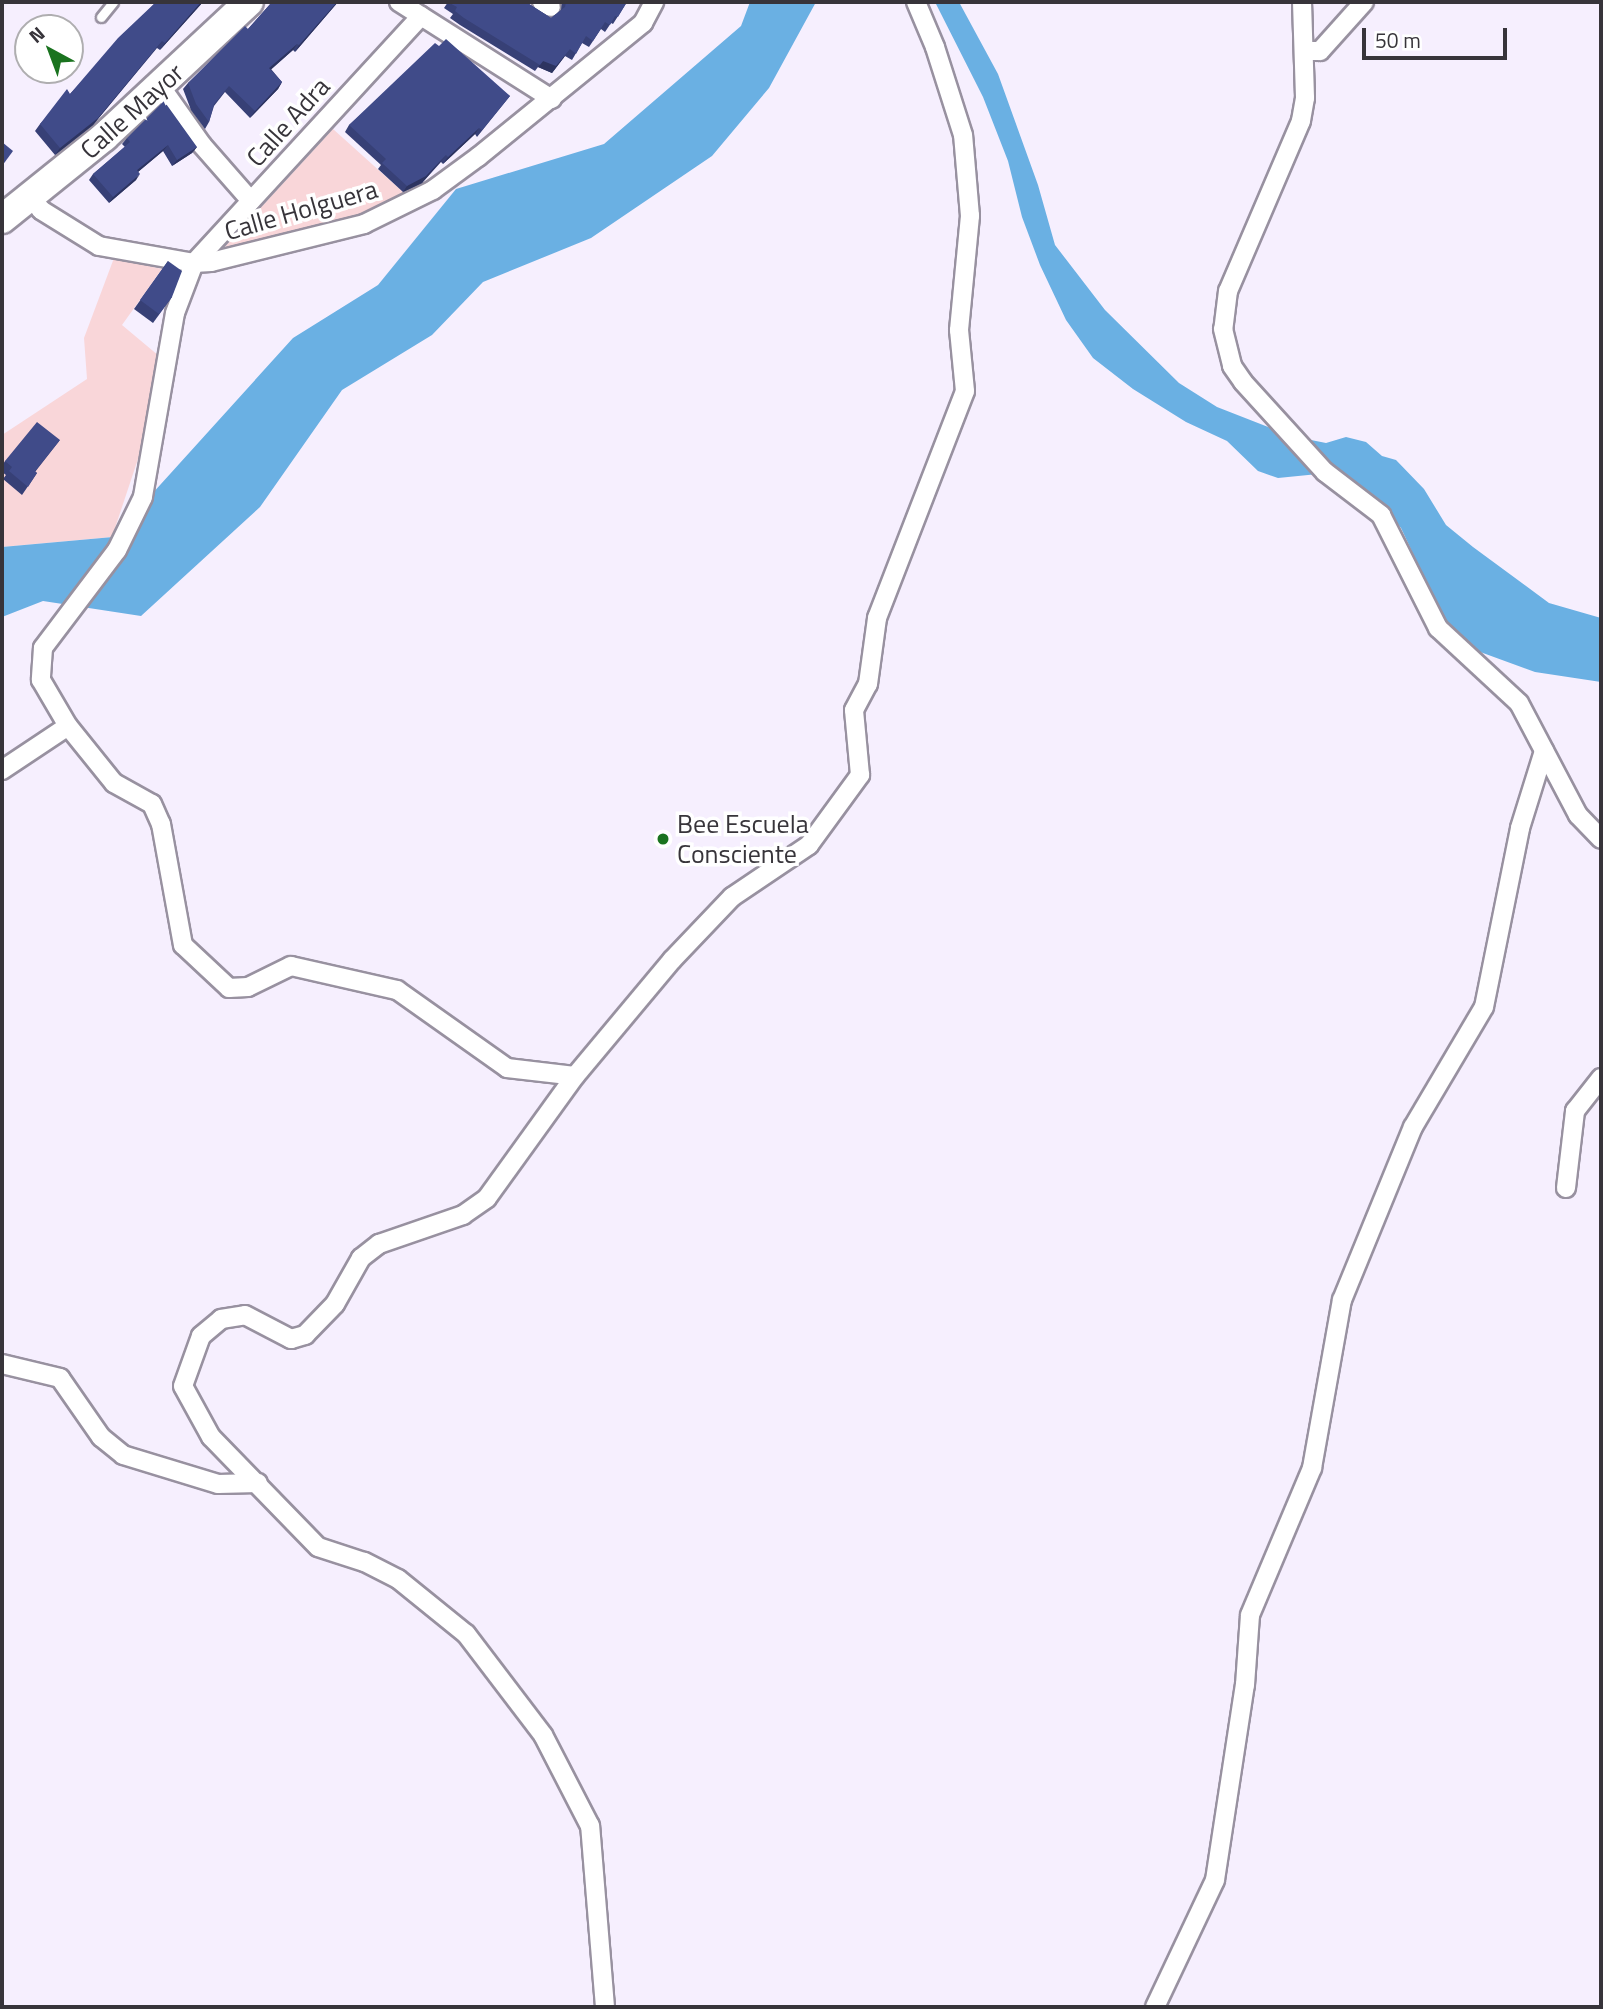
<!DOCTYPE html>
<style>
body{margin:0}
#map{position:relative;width:1603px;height:2009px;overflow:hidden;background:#f6effe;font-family:"Titillium Web",sans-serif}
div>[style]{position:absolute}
.green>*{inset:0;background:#f9d6d9}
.water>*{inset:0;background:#6ab0e3}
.roads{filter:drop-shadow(2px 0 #9891a0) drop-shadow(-2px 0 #9891a0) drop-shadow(0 2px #9891a0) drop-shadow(0 -2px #9891a0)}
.lane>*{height:9px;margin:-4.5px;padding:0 4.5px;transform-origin:4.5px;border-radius:4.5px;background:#fff}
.street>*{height:18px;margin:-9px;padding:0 9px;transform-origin:9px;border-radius:9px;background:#fff}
.primary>*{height:28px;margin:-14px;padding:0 14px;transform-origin:14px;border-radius:14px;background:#fff}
.wall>*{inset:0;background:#374076}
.shaded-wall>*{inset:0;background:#2d3460}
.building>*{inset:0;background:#404b89}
.dots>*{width:19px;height:19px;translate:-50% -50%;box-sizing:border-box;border:4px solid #fff;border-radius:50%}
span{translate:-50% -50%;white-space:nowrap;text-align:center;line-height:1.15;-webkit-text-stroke:7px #fff;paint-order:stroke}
.street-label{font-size:26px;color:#37343a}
.poi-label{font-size:26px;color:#37343a}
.left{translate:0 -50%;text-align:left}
.frame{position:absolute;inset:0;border:4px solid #37343a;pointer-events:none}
.north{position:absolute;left:14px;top:14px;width:70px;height:70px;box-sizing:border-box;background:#fff;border:2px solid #afaeb0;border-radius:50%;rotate:319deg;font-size:19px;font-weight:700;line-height:28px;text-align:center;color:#37343a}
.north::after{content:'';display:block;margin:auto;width:24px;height:32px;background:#1a731f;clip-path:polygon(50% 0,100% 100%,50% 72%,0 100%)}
.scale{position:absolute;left:1362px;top:28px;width:145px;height:32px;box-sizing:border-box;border:4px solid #37343a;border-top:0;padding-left:9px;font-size:21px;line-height:24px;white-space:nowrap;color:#37343a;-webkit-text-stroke:5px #fff;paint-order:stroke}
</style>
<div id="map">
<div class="green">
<div style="clip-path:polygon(333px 129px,413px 201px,211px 262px)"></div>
<div style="clip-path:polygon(114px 258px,162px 269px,122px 325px,159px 356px,141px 450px,112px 537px,2px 547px,2px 435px,87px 379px,84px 338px)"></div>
</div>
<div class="water">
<div style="clip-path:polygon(750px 2px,816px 2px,769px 88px,712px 156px,591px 238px,483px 282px,432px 335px,342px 390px,260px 507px,141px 616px,43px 601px,2px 617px,2px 547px,113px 537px,293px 338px,378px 285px,456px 189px,604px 144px,741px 26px)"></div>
<div style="clip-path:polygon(935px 2px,959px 2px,998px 74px,1038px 185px,1055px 245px,1105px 310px,1179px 383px,1217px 407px,1291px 436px,1326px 443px,1346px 437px,1366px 442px,1382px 456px,1396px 460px,1424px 489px,1446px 525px,1473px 547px,1549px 603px,1601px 618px,1601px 682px,1535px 672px,1472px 649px,1446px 624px,1401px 528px,1385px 508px,1363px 489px,1338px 472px,1278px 478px,1258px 471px,1227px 441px,1186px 422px,1133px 389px,1093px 358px,1066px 320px,1040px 265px,1022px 217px,1008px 161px,983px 97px)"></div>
</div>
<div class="roads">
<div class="lane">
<div style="left:101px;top:17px;width:19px;rotate:-51deg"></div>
</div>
<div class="street">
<div style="left:399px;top:2px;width:181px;rotate:32.4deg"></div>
<div style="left:542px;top:2px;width:10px;rotate:29deg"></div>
<div style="left:1302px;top:2px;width:96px;rotate:88.2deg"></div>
<div style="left:1305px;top:98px;width:23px;rotate:100deg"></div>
<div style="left:1301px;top:121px;width:185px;rotate:113.2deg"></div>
<div style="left:1228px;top:291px;width:38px;rotate:97deg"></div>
<div style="left:1223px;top:329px;width:38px;rotate:76deg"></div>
<div style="left:1232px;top:366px;width:19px;rotate:55deg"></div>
<div style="left:1243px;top:382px;width:122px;rotate:47.7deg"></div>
<div style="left:1325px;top:472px;width:71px;rotate:37.5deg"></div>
<div style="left:1381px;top:515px;width:127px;rotate:63.2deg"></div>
<div style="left:1438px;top:628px;width:110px;rotate:42.8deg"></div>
<div style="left:1519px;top:703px;width:127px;rotate:62.2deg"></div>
<div style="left:1578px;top:815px;width:33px;rotate:46deg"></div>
<div style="left:421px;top:16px;width:335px;rotate:132.6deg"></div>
<div style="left:194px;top:263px;width:53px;rotate:110.8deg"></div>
<div style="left:175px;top:313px;width:187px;rotate:99.9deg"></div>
<div style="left:143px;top:497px;width:59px;rotate:116.1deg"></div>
<div style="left:117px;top:550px;width:123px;rotate:127.1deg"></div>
<div style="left:43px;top:648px;width:32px;rotate:94deg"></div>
<div style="left:41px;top:680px;width:53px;rotate:59.6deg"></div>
<div style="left:68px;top:726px;width:73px;rotate:51.1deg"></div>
<div style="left:114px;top:783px;width:43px;rotate:28.9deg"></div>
<div style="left:152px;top:804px;width:22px;rotate:66deg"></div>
<div style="left:161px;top:824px;width:123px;rotate:79.7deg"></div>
<div style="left:183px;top:945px;width:63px;rotate:43.1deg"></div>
<div style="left:229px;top:988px;width:19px;rotate:-3deg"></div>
<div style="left:248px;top:987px;width:48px;rotate:-26deg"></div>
<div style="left:291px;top:966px;width:109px;rotate:12.8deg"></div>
<div style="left:397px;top:990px;width:135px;rotate:35.3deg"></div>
<div style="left:507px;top:1068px;width:68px;rotate:6.7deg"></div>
<div style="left:1305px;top:51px;width:15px"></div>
<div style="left:1320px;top:51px;width:66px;rotate:-48.1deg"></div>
<div style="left:161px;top:87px;width:71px;rotate:54.7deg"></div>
<div style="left:202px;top:145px;width:74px;rotate:48.8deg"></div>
<div style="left:31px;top:197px;width:16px;rotate:52deg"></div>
<div style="left:41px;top:210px;width:68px;rotate:31.8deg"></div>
<div style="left:99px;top:246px;width:97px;rotate:10.1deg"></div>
<div style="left:194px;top:263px;width:17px;rotate:-3deg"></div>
<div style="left:211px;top:262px;width:158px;rotate:-13.9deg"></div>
<div style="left:364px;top:224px;width:77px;rotate:-26.2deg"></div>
<div style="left:433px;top:190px;width:56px;rotate:-36.3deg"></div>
<div style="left:478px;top:157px;width:213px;rotate:-39.1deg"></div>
<div style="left:643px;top:23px;width:24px;rotate:-62deg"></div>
<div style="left:2px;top:770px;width:79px;rotate:-33.7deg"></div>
<div style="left:1566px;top:1188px;width:78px;rotate:-83.3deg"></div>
<div style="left:1575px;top:1111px;width:42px;rotate:-51.8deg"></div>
<div style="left:2px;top:1364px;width:60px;rotate:13.6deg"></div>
<div style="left:60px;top:1378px;width:72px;rotate:55.2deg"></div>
<div style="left:101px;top:1437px;width:28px;rotate:39deg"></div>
<div style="left:123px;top:1455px;width:99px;rotate:17deg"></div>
<div style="left:218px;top:1484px;width:40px;rotate:-1.4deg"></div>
<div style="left:605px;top:2007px;width:182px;rotate:-94.7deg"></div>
<div style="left:590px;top:1826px;width:102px;rotate:-117.3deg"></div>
<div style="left:543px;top:1735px;width:127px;rotate:-127.3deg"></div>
<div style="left:466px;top:1634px;width:87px;rotate:-141deg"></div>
<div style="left:398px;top:1579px;width:38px;rotate:-153deg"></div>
<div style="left:364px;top:1562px;width:48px;rotate:-161.9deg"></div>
<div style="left:318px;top:1547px;width:153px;rotate:-134.2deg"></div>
<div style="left:211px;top:1437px;width:58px;rotate:-118.8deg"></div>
<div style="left:183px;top:1386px;width:53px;rotate:-70.2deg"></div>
<div style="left:201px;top:1336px;width:26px;rotate:-40deg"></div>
<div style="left:221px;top:1319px;width:24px;rotate:-9deg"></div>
<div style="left:245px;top:1315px;width:52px;rotate:27.6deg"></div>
<div style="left:291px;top:1339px;width:15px;rotate:-16deg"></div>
<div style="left:305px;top:1335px;width:43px;rotate:-45.9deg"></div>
<div style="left:335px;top:1304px;width:53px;rotate:-60.5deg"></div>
<div style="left:361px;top:1258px;width:23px;rotate:-38deg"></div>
<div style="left:379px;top:1244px;width:89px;rotate:-19deg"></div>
<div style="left:463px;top:1215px;width:29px;rotate:-35deg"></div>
<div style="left:487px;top:1198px;width:150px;rotate:-54.2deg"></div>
<div style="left:575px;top:1076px;width:151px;rotate:-50.1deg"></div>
<div style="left:672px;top:960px;width:87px;rotate:-46.4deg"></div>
<div style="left:732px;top:897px;width:93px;rotate:-34deg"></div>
<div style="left:809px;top:845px;width:87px;rotate:-53.9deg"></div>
<div style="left:860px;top:775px;width:65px;rotate:-95.3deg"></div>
<div style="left:854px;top:710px;width:30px;rotate:-62deg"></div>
<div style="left:868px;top:684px;width:67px;rotate:-82.2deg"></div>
<div style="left:877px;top:618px;width:243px;rotate:-68.8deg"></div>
<div style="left:965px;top:391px;width:61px;rotate:-95.6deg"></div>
<div style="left:959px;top:330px;width:115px;rotate:-84.5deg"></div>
<div style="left:970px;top:216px;width:81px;rotate:-94.9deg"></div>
<div style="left:963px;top:135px;width:92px;rotate:-107.7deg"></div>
<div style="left:935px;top:47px;width:49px;rotate:-112.9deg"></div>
<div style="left:1155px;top:2007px;width:140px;rotate:-64.7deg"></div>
<div style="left:1215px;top:1880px;width:197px;rotate:-81.3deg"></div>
<div style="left:1245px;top:1685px;width:70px;rotate:-85.9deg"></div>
<div style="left:1250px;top:1615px;width:160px;rotate:-67.1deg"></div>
<div style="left:1312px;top:1468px;width:171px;rotate:-79.9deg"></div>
<div style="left:1342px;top:1300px;width:187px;rotate:-67.7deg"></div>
<div style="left:1413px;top:1127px;width:139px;rotate:-59.4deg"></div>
<div style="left:1484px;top:1007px;width:183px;rotate:-78.6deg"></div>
<div style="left:1520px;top:828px;width:81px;rotate:-72.7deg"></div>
</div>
<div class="primary">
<div style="left:2px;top:219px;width:131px;rotate:-38.8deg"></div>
<div style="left:104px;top:137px;width:198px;rotate:-43deg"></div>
</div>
</div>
<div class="wall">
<div style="clip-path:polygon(156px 2px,203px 2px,160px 50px,157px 48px,93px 125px,55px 155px,35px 131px,40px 124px,70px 94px)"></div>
<div style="clip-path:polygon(272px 2px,338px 2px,295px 52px,293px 50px,271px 69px,282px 82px,278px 89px,250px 118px,225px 92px,214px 106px,209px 122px,205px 129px,191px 110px,183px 89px,188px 83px,248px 29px)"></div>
<div style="clip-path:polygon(448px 2px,526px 2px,551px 18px,561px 10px,562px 2px,627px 2px,613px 24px,611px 23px,605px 32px,601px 29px,589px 47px,582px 43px,572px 60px,565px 56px,552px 73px,538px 67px,535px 71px,460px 25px,450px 18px,453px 14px,444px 8px)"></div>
<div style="clip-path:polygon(439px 46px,510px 96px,477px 137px,475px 134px,443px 164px,441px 162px,422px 183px,403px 192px,378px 169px,381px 165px,345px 132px,349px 125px)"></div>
<div style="clip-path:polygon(127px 138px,197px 147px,192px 153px,172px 166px,163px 151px,138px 172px,136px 180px,109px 203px,89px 180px,93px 174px,125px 147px,122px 144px)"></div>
<div style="clip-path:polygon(168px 261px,172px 297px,153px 323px,134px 309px)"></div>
<div style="clip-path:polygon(60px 440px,35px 472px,37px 473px,22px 495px,3px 479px,6px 475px,2px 472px,2px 466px,5px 461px)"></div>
</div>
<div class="shaded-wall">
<div style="clip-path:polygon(201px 2px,203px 2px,160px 50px,165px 43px)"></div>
<div style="clip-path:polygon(337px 2px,338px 2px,295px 52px,299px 45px)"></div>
<div style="clip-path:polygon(162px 41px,93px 125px,55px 155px,60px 148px)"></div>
<div style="clip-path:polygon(297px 44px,293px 50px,265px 75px,269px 68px)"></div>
<div style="clip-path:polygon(565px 56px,552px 73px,538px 67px,543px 61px)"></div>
<div style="clip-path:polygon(282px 82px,278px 89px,250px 118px,255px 111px)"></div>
<div style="clip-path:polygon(479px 128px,475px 134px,443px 164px,448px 157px)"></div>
<div style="clip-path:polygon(168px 145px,163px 151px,133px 176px,137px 170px)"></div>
<div style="clip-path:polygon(197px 147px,192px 153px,172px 166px,177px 160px)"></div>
<div style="clip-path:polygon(446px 155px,422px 183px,403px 192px,407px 186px)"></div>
<div style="clip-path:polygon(140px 174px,136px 180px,109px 203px,113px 197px)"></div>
</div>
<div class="building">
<div style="clip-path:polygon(156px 2px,201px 2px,165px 43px,162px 41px,98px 118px,60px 148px,40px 124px,67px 89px,70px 94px,118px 38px)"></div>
<div style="clip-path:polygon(272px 2px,337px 2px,299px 45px,297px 44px,269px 68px,282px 82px,255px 111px,229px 86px,214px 104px,209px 122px,196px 104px,188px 83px,245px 26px,248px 29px)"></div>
<div style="clip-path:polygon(448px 2px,526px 2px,551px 18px,565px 7px,566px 2px,627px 2px,618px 17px,615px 16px,610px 25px,605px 22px,593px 41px,586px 36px,576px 54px,570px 49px,556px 66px,543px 61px,540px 65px,464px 18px,455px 11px,457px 7px)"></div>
<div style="clip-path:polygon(446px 39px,510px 96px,482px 130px,479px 128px,448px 157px,446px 155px,426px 176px,407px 186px,382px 163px,386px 159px,349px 125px,435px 43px,439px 46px)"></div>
<div style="clip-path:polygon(164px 101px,197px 147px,177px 160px,168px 145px,137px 170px,140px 174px,113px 197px,93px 174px,130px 142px,127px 138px)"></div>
<div style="clip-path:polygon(2px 142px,13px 151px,2px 166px)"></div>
<div style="clip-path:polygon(168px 261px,182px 271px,172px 297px,159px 314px,140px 300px)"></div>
<div style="clip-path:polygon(37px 422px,60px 440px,35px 471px,37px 473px,28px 487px,9px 471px,12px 467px,5px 461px)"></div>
</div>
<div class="dots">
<div style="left:663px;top:839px;background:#1a731f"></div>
</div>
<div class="street-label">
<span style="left:132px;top:111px;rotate:-42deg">Calle Mayor</span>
<span style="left:288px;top:122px;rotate:-48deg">Calle Adra</span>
<span style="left:301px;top:210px;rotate:-16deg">Calle Holguera</span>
</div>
<div class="poi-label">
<span class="left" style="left:677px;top:839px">Bee Escuela<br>Consciente</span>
</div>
<div class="frame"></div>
<div class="north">N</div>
<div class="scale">50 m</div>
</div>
